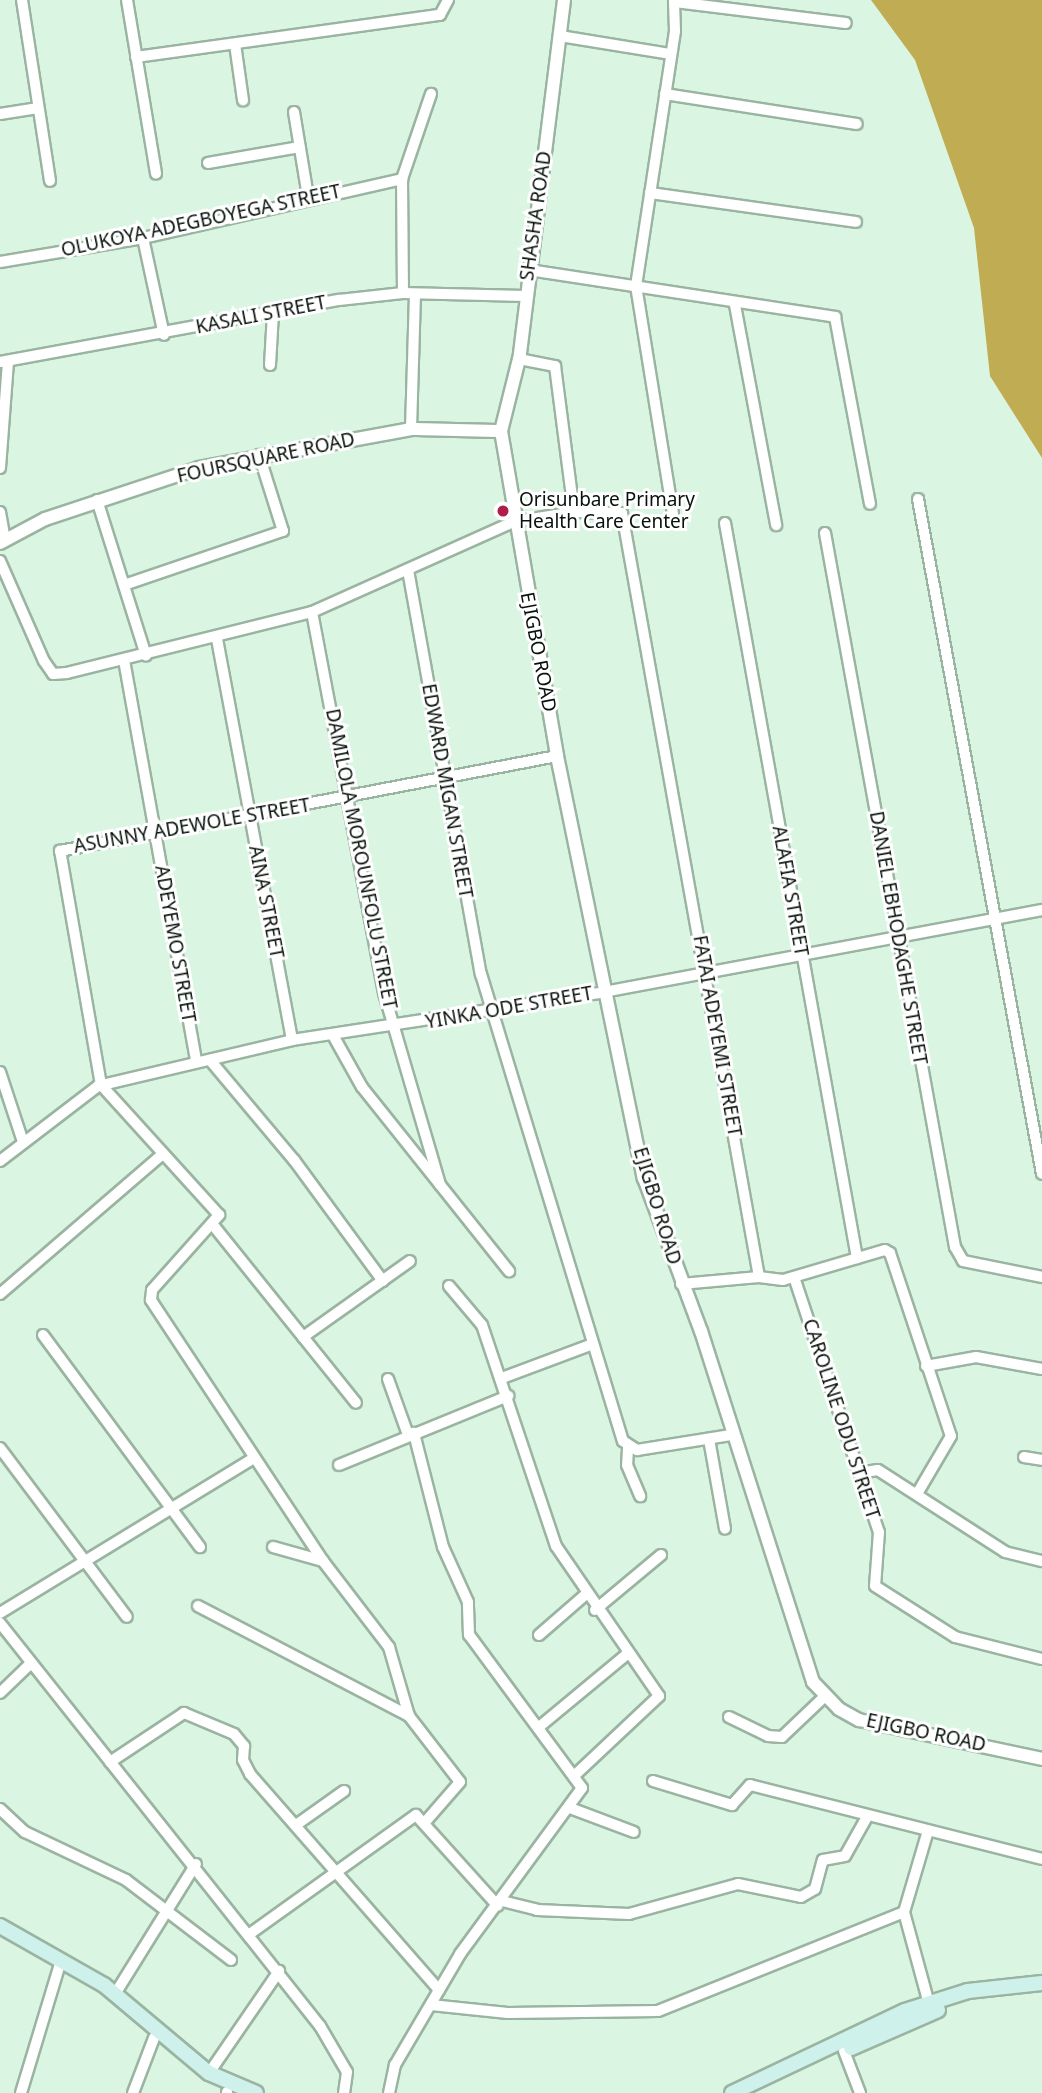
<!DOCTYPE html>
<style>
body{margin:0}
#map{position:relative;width:1042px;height:2093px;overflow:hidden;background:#daf6e2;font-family:"Noto Sans",sans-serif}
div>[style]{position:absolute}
.forest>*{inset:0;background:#c0ac53}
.roads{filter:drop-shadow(2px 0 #9ab4a1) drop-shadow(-2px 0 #9ab4a1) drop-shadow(0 2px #9ab4a1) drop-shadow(0 -2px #9ab4a1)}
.minor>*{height:10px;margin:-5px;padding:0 5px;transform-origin:5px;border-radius:5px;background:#fff}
.tertiary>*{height:12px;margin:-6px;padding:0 6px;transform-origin:6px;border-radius:6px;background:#fff}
.secondary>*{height:14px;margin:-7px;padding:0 7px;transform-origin:7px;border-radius:7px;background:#cff1ec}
.dots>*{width:19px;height:19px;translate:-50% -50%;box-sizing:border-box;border:4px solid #fff;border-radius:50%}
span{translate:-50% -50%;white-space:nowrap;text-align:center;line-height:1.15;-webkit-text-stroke:6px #fff;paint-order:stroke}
.street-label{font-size:19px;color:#08110b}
.poi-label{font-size:19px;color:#08110b}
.left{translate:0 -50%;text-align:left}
</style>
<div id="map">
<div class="forest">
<div style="clip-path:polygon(871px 0,1042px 0,1042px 458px,990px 376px,974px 228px,915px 60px)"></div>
</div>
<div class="roads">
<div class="minor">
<div style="left:22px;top:0;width:183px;rotate:81.2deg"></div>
<div style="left:127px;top:0;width:176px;rotate:80.5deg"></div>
<div style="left:675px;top:2px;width:172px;rotate:7deg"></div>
<div style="left:560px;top:36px;width:111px;rotate:9.3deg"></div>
<div style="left:235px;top:44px;width:57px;rotate:81.9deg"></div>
<div style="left:136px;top:57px;width:307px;rotate:-7.9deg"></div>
<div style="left:440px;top:15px;width:17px;rotate:-62deg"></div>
<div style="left:665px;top:94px;width:194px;rotate:8.9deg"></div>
<div style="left:294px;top:112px;width:86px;rotate:80.6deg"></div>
<div style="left:0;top:114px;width:37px;rotate:-9deg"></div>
<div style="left:208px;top:163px;width:93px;rotate:-9.9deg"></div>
<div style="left:650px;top:193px;width:208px;rotate:8deg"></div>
<div style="left:143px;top:238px;width:99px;rotate:77.8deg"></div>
<div style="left:0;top:262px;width:145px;rotate:-9.5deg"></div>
<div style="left:143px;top:238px;width:266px;rotate:-12.8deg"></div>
<div style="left:529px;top:270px;width:310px;rotate:8.7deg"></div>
<div style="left:835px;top:317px;width:190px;rotate:79.4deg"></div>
<div style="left:403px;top:293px;width:114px;rotate:-90.5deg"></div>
<div style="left:402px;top:179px;width:90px;rotate:-71.2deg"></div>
<div style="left:735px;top:305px;width:224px;rotate:79.4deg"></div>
<div style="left:519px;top:359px;width:37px;rotate:11deg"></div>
<div style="left:555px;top:366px;width:147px;rotate:82.6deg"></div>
<div style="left:0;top:362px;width:345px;rotate:-10.4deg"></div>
<div style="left:339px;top:300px;width:64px;rotate:-6.2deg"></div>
<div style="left:403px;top:293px;width:122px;rotate:1.4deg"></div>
<div style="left:270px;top:365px;width:52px;rotate:-86.7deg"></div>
<div style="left:411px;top:429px;width:134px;rotate:-88.3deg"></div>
<div style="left:0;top:468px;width:106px;rotate:-85.7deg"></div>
<div style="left:918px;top:499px;width:686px;rotate:79.59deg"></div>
<div style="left:97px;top:500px;width:163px;rotate:72.5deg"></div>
<div style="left:0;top:512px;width:28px;rotate:80deg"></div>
<div style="left:673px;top:514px;width:231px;rotate:-99.2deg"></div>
<div style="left:636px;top:286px;width:258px;rotate:-81.3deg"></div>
<div style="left:675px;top:31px;width:31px;rotate:-92deg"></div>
<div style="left:725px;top:523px;width:747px;rotate:79.82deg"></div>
<div style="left:825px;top:533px;width:726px;rotate:79.68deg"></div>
<div style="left:955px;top:1247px;width:16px;rotate:60deg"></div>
<div style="left:963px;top:1261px;width:81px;rotate:11.4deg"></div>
<div style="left:0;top:561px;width:109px;rotate:66.3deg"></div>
<div style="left:44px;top:661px;width:16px;rotate:55deg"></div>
<div style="left:53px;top:674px;width:14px;rotate:-4deg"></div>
<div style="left:67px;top:673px;width:252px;rotate:-14deg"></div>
<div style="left:312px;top:612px;width:220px;rotate:-24.1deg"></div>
<div style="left:513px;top:522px;width:62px;rotate:-9.3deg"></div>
<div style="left:574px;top:512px;width:48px;rotate:1.2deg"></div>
<div style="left:622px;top:513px;width:776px;rotate:79.83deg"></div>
<div style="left:408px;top:570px;width:411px;rotate:79.8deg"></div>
<div style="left:481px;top:974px;width:488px;rotate:73.1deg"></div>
<div style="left:623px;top:1441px;width:17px;rotate:33deg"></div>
<div style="left:637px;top:1450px;width:95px;rotate:-9.1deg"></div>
<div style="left:124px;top:585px;width:168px;rotate:-18.8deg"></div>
<div style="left:283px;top:531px;width:80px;rotate:-107.5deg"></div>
<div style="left:312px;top:612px;width:388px;rotate:79.3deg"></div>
<div style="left:384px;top:993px;width:200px;rotate:73.7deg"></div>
<div style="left:217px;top:639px;width:408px;rotate:79.4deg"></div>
<div style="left:124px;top:660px;width:408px;rotate:79.8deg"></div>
<div style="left:334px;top:1037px;width:57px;rotate:60.8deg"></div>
<div style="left:362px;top:1087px;width:236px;rotate:51.4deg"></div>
<div style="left:210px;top:1060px;width:131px;rotate:50deg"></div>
<div style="left:294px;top:1160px;width:150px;rotate:53.7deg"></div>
<div style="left:0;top:1072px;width:74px;rotate:71.8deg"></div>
<div style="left:0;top:1161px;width:123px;rotate:-37.4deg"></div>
<div style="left:98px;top:1086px;width:199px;rotate:-13.3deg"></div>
<div style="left:292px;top:1040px;width:316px;rotate:-8.7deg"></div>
<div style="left:604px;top:992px;width:446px;rotate:-10.6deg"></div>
<div style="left:213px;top:1225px;width:228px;rotate:51.2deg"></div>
<div style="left:794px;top:1277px;width:269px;rotate:71.6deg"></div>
<div style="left:879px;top:1532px;width:54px;rotate:94.2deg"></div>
<div style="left:875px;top:1586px;width:95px;rotate:32.5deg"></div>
<div style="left:955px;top:1637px;width:90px;rotate:14.2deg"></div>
<div style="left:681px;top:1284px;width:78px;rotate:-5.1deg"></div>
<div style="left:759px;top:1277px;width:24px;rotate:7deg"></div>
<div style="left:783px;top:1280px;width:106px;rotate:-16.4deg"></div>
<div style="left:885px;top:1250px;width:6px;rotate:31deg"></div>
<div style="left:890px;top:1253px;width:193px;rotate:71.6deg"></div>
<div style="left:951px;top:1436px;width:67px;rotate:120.4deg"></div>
<div style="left:449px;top:1286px;width:51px;rotate:49.8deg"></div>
<div style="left:482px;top:1325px;width:233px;rotate:71.5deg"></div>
<div style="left:556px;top:1546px;width:182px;rotate:55.5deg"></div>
<div style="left:659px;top:1696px;width:114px;rotate:136.8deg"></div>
<div style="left:0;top:1294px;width:215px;rotate:-40.7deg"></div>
<div style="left:43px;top:1335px;width:264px;rotate:53.5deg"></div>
<div style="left:303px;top:1337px;width:131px;rotate:-35.4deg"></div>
<div style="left:926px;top:1366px;width:51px;rotate:-10.2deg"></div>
<div style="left:976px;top:1357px;width:67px;rotate:10.3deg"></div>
<div style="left:502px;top:1378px;width:97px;rotate:-20.5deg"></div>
<div style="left:388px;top:1379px;width:59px;rotate:70.3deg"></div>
<div style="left:709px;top:1439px;width:91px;rotate:79.9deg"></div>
<div style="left:0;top:1448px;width:211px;rotate:53.1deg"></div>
<div style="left:628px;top:1448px;width:17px;rotate:93deg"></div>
<div style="left:627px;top:1465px;width:34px;rotate:67deg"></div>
<div style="left:1024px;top:1457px;width:18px;rotate:9deg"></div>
<div style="left:339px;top:1465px;width:183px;rotate:-22.2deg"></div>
<div style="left:859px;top:1473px;width:19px;rotate:-9deg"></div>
<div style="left:878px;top:1470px;width:151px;rotate:32.8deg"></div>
<div style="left:1005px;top:1552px;width:38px;rotate:14deg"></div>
<div style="left:273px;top:1547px;width:52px;rotate:15.6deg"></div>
<div style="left:198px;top:1606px;width:238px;rotate:27.5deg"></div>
<div style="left:409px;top:1716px;width:83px;rotate:52.3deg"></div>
<div style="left:460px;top:1782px;width:52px;rotate:131.1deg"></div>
<div style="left:595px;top:1610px;width:86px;rotate:-39.8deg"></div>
<div style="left:0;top:1613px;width:298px;rotate:-31.4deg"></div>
<div style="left:0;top:1623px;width:515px;rotate:51.55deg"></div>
<div style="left:320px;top:2026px;width:53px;rotate:59.6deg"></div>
<div style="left:347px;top:2072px;width:21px;rotate:98deg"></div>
<div style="left:539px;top:1635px;width:61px;rotate:-41deg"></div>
<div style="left:0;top:1693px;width:42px;rotate:-44deg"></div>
<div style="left:409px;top:1716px;width:72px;rotate:-106.2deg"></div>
<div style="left:389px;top:1647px;width:108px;rotate:-127.5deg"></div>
<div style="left:323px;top:1561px;width:313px;rotate:-123.4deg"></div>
<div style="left:151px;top:1300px;width:10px;rotate:-84deg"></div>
<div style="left:152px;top:1290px;width:101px;rotate:-48.2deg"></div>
<div style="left:219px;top:1215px;width:176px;rotate:-132.2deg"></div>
<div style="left:101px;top:1085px;width:238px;rotate:-99.9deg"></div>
<div style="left:60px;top:851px;width:506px;rotate:-10.82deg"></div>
<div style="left:729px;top:1717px;width:43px;rotate:26deg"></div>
<div style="left:768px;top:1736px;width:14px;rotate:4deg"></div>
<div style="left:782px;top:1737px;width:59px;rotate:-43.6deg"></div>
<div style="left:539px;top:1727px;width:113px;rotate:-39.6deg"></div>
<div style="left:110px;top:1762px;width:89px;rotate:-33.5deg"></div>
<div style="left:184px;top:1713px;width:54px;rotate:22.8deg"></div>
<div style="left:234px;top:1734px;width:16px;rotate:50deg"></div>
<div style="left:244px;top:1746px;width:14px;rotate:94deg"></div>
<div style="left:243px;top:1760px;width:16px;rotate:63deg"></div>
<div style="left:250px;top:1774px;width:287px;rotate:48.8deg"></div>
<div style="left:653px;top:1781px;width:83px;rotate:16.9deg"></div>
<div style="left:732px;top:1805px;width:27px;rotate:-48deg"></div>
<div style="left:750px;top:1785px;width:301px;rotate:14.2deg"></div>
<div style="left:570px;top:1808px;width:68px;rotate:20.6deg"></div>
<div style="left:0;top:1809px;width:34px;rotate:43deg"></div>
<div style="left:25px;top:1832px;width:112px;rotate:25.4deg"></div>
<div style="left:126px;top:1880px;width:132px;rotate:37.3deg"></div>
<div style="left:296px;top:1825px;width:59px;rotate:-35.3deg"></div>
<div style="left:927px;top:1834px;width:81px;rotate:106.4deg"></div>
<div style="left:904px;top:1912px;width:95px;rotate:74.8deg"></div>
<div style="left:502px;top:1901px;width:36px;rotate:14deg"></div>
<div style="left:537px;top:1910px;width:92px;rotate:2.5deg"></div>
<div style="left:629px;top:1914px;width:113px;rotate:-15.4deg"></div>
<div style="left:738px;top:1884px;width:64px;rotate:11.7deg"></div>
<div style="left:801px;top:1897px;width:16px;rotate:-30deg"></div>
<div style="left:815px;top:1889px;width:30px;rotate:-75deg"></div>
<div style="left:823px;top:1860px;width:22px;rotate:-10deg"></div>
<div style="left:845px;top:1856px;width:45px;rotate:-60.6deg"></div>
<div style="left:251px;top:1933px;width:203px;rotate:-35.6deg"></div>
<div style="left:416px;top:1815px;width:122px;rotate:48deg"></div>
<div style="left:115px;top:1994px;width:153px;rotate:-58.1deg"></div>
<div style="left:431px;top:2005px;width:77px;rotate:5.9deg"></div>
<div style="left:508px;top:2013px;width:150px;rotate:-0.8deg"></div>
<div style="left:658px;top:2011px;width:265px;rotate:-21.9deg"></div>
<div style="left:844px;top:2051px;width:45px;rotate:69.1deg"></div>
<div style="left:209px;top:2073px;width:124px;rotate:-55.5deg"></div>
<div style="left:21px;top:2093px;width:132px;rotate:-73.2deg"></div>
<div style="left:133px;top:2093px;width:59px;rotate:-69.1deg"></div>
<div style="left:227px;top:2093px;width:1px;rotate:-90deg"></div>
<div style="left:389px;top:2093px;width:29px;rotate:-78deg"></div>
<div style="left:395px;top:2065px;width:129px;rotate:-59.6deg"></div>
<div style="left:460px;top:1954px;width:206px;rotate:-53.7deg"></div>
<div style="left:582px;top:1788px;width:190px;rotate:-126.4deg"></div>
<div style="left:469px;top:1635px;width:33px;rotate:-92deg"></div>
<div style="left:468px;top:1602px;width:60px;rotate:-114.4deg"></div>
<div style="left:443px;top:1547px;width:118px;rotate:-104.3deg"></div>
</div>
<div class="tertiary">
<div style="left:564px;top:0;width:362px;rotate:97.1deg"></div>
<div style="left:519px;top:359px;width:74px;rotate:104deg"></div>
<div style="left:501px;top:431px;width:330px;rotate:80.2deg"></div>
<div style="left:557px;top:756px;width:431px;rotate:78.4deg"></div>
<div style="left:644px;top:1178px;width:163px;rotate:69.6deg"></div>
<div style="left:701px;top:1331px;width:368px;rotate:72.3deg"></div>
<div style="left:813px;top:1682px;width:37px;rotate:46deg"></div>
<div style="left:839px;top:1709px;width:23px;rotate:29deg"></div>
<div style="left:859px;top:1720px;width:187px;rotate:12deg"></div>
<div style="left:0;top:543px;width:51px;rotate:-28.1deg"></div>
<div style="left:45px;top:519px;width:162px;rotate:-18.3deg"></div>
<div style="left:199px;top:468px;width:216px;rotate:-10.4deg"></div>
<div style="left:411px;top:429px;width:90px;rotate:1.3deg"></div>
</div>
<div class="secondary">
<div style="left:0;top:1926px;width:120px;rotate:29.6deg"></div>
<div style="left:104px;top:1985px;width:137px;rotate:40deg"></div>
<div style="left:209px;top:2073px;width:51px;rotate:23.1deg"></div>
<div style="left:851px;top:2048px;width:95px;rotate:-23.6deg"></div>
<div style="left:732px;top:2093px;width:191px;rotate:-25.4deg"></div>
<div style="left:905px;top:2011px;width:66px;rotate:-17.6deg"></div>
<div style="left:968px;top:1991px;width:74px;rotate:-6.2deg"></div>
</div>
</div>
<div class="dots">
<div style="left:503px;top:511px;background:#af1d49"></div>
</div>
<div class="street-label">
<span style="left:536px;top:216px;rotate:-82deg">SHASHA ROAD</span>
<span style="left:201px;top:221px;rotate:-12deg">OLUKOYA ADEGBOYEGA STREET</span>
<span style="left:261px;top:315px;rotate:-11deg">KASALI STREET</span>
<span style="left:266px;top:458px;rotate:-12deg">FOURSQUARE ROAD</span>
<span style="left:538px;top:652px;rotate:79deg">EJIGBO ROAD</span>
<span style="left:447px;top:791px;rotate:80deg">EDWARD MIGAN STREET</span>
<span style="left:192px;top:826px;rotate:-10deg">ASUNNY ADEWOLE STREET</span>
<span style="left:361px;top:859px;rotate:79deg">DAMILOLA MOROUNFOLU STREET</span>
<span style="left:790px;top:891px;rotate:80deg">ALAFIA STREET</span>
<span style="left:266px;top:902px;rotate:79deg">AINA STREET</span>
<span style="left:898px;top:938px;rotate:80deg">DANIEL EBHODAGHE STREET</span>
<span style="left:175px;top:944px;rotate:80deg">ADEYEMO STREET</span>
<span style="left:509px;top:1008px;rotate:-10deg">YINKA ODE STREET</span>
<span style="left:717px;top:1036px;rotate:80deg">FATAI ADEYEMI STREET</span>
<span style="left:657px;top:1206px;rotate:73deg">EJIGBO ROAD</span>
<span style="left:841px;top:1419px;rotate:72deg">CAROLINE ODU STREET</span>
<span style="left:926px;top:1733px;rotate:12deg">EJIGBO ROAD</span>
</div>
<div class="poi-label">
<span class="left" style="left:519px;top:511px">Orisunbare Primary<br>Health Care Center</span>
</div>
</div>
